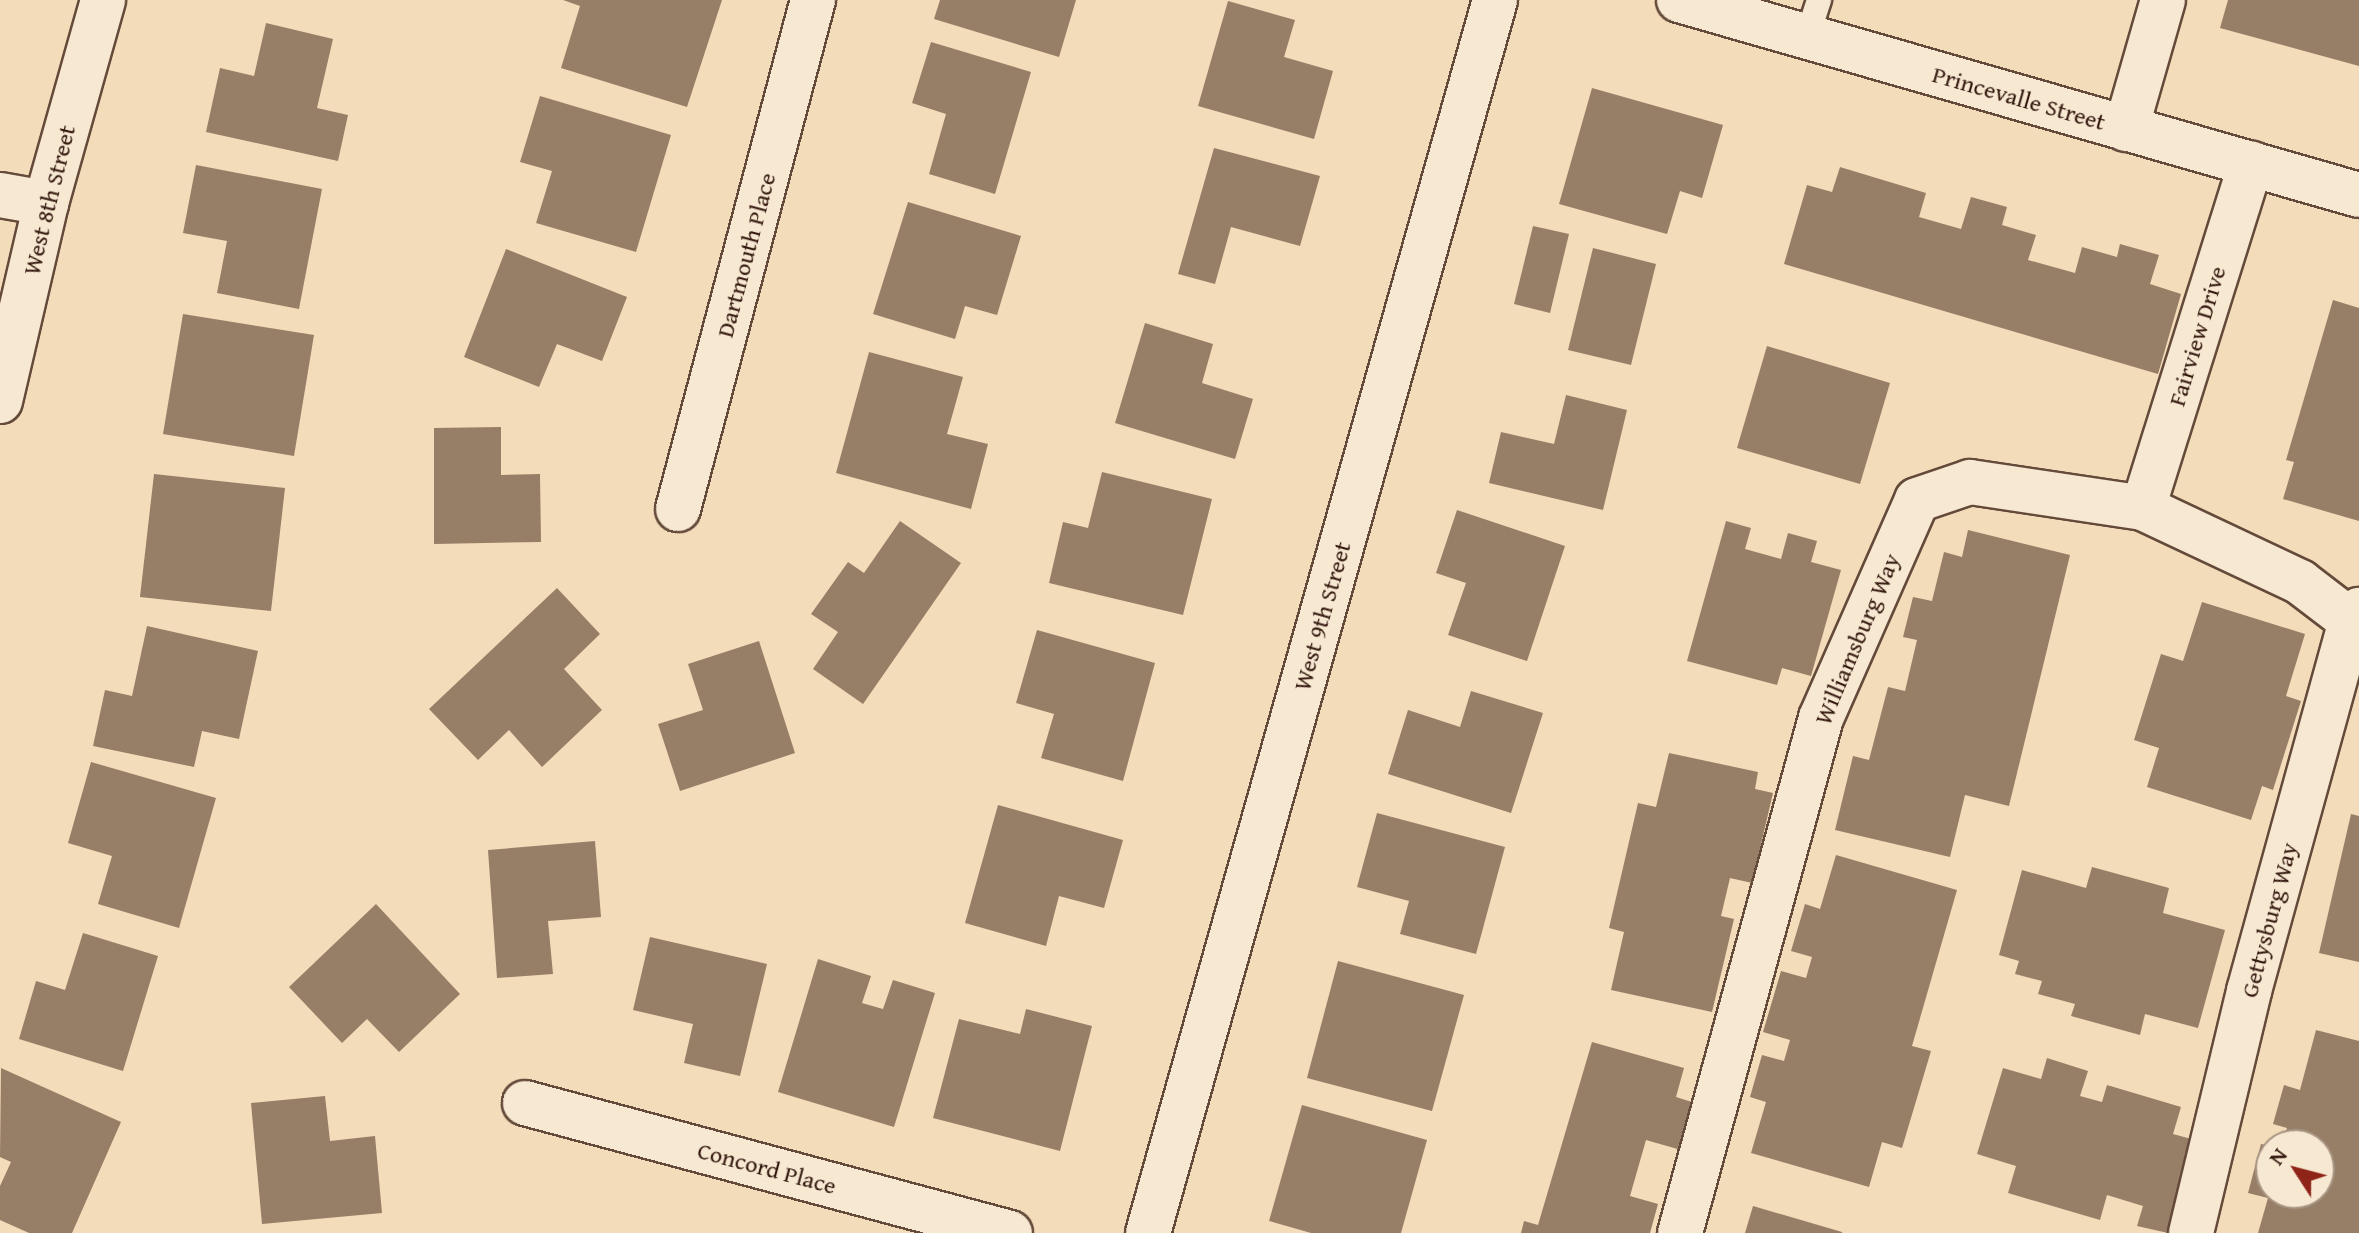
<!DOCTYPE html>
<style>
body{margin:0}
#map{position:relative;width:2359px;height:1233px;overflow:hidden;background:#f3dcb9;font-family:"Gentium Book Plus",serif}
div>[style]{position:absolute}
.building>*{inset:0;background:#977e67}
.roads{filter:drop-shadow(2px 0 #644a3a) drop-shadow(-2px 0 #644a3a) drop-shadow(0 2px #644a3a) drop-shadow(0 -2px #644a3a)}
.lane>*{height:24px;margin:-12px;padding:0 12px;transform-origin:12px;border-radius:12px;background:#f7e8d2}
.street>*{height:44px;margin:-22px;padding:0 22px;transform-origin:22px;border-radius:22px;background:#f7e8d2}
.secondary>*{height:44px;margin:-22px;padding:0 22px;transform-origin:22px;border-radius:22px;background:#f7e8d2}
span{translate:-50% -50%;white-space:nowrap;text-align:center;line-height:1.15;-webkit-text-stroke:6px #f7e8d2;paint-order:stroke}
.street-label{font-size:24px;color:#34190f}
.north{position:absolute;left:2255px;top:1129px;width:80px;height:80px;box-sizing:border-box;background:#f7e8d2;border:2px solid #a99584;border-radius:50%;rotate:306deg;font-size:22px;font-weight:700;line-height:32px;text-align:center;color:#34190f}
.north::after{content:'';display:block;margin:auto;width:28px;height:36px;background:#8f2418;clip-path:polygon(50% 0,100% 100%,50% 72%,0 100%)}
</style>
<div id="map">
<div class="building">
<div style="clip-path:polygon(722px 0,687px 107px,561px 68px,580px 6px,563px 0)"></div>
<div style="clip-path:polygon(940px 0,1076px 0,1059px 57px,934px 19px)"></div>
<div style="clip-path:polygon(2228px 0,2359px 0,2359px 66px,2220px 28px)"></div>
<div style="clip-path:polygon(1228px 1px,1295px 20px,1284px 57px,1333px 71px,1314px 139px,1198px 106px)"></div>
<div style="clip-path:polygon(266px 23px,333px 39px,317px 108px,348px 115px,338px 161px,206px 132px,220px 68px,254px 76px)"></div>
<div style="clip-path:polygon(931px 42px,1031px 72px,995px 194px,929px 174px,946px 114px,912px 103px)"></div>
<div style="clip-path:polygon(1592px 88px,1723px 125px,1702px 198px,1680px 191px,1667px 234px,1559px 204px)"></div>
<div style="clip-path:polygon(540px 96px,671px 135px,636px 252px,536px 223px,552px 171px,520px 162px)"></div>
<div style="clip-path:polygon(1214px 148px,1320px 176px,1300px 246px,1231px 227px,1215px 284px,1178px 274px)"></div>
<div style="clip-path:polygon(196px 165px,322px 189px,299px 309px,217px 293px,227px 241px,183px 233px)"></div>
<div style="clip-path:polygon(1840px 167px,1926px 193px,1919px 217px,1961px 229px,1971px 197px,2007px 207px,2002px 225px,2036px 235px,2028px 260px,2075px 273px,2082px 247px,2117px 257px,2120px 244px,2159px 255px,2150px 284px,2181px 294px,2158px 374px,1784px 264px,1807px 185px,1832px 192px)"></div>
<div style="clip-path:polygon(908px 202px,1021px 236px,997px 315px,965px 306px,955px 339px,873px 314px)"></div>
<div style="clip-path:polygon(1533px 226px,1569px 234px,1550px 313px,1514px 304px)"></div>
<div style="clip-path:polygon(1593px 248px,1656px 264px,1631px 365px,1568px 350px)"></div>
<div style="clip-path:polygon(506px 249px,627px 297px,602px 361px,557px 344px,539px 387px,464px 357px)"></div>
<div style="clip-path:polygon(2333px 300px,2359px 308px,2359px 521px,2283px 499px,2294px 462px,2286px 460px)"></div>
<div style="clip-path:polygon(183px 314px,314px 335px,294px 456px,163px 434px)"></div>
<div style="clip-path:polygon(1145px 323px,1213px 344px,1202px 383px,1253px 399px,1235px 459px,1115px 423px)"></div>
<div style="clip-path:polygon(1767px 346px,1890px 383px,1860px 484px,1737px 448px)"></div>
<div style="clip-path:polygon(869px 352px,963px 377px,947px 434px,988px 444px,971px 509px,836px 473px)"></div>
<div style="clip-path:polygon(1566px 395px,1627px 410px,1603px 510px,1489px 483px,1501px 432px,1554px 444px)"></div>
<div style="clip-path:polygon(501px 427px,501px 475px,540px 474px,541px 542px,434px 544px,434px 428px)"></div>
<div style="clip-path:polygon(1102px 472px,1212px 499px,1183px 615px,1049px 583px,1063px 522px,1088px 528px)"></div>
<div style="clip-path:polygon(154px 474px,285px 488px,271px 611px,140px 597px)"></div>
<div style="clip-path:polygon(1457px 510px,1565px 546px,1527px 661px,1448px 635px,1466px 583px,1436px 573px)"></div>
<div style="clip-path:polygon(900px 521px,961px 563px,863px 704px,813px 669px,838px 632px,811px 614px,848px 562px,864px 573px)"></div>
<div style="clip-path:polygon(1726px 521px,1751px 528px,1745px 549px,1781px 559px,1788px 533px,1817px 541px,1811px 562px,1841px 570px,1811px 676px,1782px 668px,1777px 685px,1687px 661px)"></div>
<div style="clip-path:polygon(1968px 530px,2070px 555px,2009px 806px,1965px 795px,1950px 857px,1835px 830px,1853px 756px,1869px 760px,1888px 687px,1905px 691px,1917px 640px,1903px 637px,1913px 597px,1932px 601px,1944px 552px,1962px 557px)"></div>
<div style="clip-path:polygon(557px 588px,600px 634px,564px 669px,602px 710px,542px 767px,509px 730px,478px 760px,429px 709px)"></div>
<div style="clip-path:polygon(2202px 602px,2305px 634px,2286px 696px,2301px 701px,2273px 790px,2262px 786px,2251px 820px,2147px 787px,2159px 748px,2134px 740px,2161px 654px,2183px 661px)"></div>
<div style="clip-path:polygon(147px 626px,258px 651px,239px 739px,202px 731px,194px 767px,93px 746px,105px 690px,132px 696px)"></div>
<div style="clip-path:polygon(1037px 630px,1155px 663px,1123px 781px,1041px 758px,1054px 714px,1016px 703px)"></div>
<div style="clip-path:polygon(759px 641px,795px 753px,680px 791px,658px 724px,703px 710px,688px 664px)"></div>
<div style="clip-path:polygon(1471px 691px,1543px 713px,1511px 813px,1388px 774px,1408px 710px,1460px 727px)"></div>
<div style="clip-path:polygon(1669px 753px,1758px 772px,1755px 789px,1773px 793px,1752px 883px,1730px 878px,1721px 916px,1734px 919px,1712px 1012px,1611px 990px,1624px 932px,1609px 928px,1638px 803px,1656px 807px)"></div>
<div style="clip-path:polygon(91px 762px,216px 798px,179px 928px,98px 904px,112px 856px,68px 843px)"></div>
<div style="clip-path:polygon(998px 805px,1123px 840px,1104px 908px,1059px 896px,1046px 946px,965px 923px)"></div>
<div style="clip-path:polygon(1377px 813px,1505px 847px,1476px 954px,1400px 934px,1409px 901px,1357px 887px)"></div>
<div style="clip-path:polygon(2351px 814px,2359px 816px,2359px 962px,2319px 953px)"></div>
<div style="clip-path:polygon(595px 841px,601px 917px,548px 921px,553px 974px,497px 978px,488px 850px)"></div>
<div style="clip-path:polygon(1836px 855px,1957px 890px,1912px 1046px,1931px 1051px,1902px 1148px,1882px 1142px,1869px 1187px,1751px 1153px,1766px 1102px,1750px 1097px,1762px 1055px,1784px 1061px,1790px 1040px,1763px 1032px,1781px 971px,1806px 978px,1812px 957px,1791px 951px,1805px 904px,1820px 909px)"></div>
<div style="clip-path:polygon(2092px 867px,2169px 888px,2163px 913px,2225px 930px,2198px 1028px,2145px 1014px,2140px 1035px,2071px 1016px,2075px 1004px,2038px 994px,2042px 981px,2015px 974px,2019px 961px,1999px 955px,2022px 870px,2086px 888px)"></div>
<div style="clip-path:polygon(376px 904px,460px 994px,399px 1052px,367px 1019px,342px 1043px,289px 987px)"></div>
<div style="clip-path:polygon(83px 933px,158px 956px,123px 1071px,19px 1039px,36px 981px,65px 990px)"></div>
<div style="clip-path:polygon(650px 937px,767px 964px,740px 1076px,684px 1063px,693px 1024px,633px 1010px)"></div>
<div style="clip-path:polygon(818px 959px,871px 976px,862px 1003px,883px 1009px,893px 980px,935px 993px,894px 1127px,778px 1092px)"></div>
<div style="clip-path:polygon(1338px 961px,1464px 995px,1432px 1111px,1307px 1078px)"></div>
<div style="clip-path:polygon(1026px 1009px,1092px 1026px,1060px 1151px,933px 1118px,959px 1019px,1020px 1034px)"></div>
<div style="clip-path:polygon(2316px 1030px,2359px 1041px,2359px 1233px,2258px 1233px,2268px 1198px,2248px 1193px,2261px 1144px,2271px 1146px,2271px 1193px,2319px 1193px,2319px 1145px,2282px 1145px,2287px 1128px,2273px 1124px,2284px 1085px,2300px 1090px)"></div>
<div style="clip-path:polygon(1592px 1042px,1684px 1068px,1676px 1097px,1695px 1103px,1681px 1150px,1646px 1140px,1630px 1196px,1658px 1204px,1650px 1233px,1521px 1233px,1524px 1221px,1538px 1225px)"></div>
<div style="clip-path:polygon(2047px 1058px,2088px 1071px,2080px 1096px,2102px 1102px,2107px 1085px,2181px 1107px,2173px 1134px,2195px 1140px,2168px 1233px,2137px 1226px,2143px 1206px,2107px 1195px,2100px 1220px,2008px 1193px,2016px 1166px,1977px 1154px,2003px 1068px,2041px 1079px)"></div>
<div style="clip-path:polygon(1px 1068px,121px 1122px,72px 1233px,29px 1233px,0 1220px,0 1186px,11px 1162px,0 1157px)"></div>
<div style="clip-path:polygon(325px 1096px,330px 1141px,375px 1136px,382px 1213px,262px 1224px,251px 1103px)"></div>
<div style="clip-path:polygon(1302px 1105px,1427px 1140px,1401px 1233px,1311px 1233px,1269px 1221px)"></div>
<div style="clip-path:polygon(1753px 1206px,1842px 1232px,1842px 1233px,1745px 1233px)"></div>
</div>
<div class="roads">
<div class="lane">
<div style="left:1807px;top:37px;width:39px;rotate:-72deg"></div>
</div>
<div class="street">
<div style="left:2126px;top:129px;width:134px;rotate:-74deg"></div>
<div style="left:0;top:195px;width:47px;rotate:9.9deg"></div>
<div style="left:2143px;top:508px;width:361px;rotate:-72.6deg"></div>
<div style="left:678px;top:509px;width:527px;rotate:-75.15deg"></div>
<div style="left:525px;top:1103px;width:502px;rotate:15deg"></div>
<div style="left:1148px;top:1233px;width:1281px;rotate:-74.28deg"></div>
<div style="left:1680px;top:1233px;width:534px;rotate:-74.69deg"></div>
<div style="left:1821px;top:718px;width:238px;rotate:-66.2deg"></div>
<div style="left:1917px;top:500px;width:56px;rotate:-18.8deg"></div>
<div style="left:1970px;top:482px;width:175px;rotate:8.5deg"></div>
<div style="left:2143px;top:508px;width:174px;rotate:25.2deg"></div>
<div style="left:2300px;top:582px;width:64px;rotate:37.4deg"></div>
<div style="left:2191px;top:1233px;width:249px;rotate:-76.5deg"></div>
<div style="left:2249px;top:991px;width:384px;rotate:-74.6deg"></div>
<div style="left:2351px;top:621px;width:14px;rotate:-54deg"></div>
</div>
<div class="secondary">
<div style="left:1679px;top:0;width:707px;rotate:16deg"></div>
<div style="left:0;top:401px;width:203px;rotate:-76.9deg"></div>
<div style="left:46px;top:203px;width:211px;rotate:-74.3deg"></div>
</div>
</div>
<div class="street-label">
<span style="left:2019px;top:98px;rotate:16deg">Princevalle Street</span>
<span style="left:49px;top:200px;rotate:-76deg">West 8th Street</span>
<span style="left:746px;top:255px;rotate:-75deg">Dartmouth Place</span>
<span style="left:2197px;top:336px;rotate:-73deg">Fairview Drive</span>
<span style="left:1322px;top:616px;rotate:-74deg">West 9th Street</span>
<span style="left:1857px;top:639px;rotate:-67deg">Williamsburg Way</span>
<span style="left:2269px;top:920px;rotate:-75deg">Gettysburg Way</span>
<span style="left:767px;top:1168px;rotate:15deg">Concord Place</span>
</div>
<div class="north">N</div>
</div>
